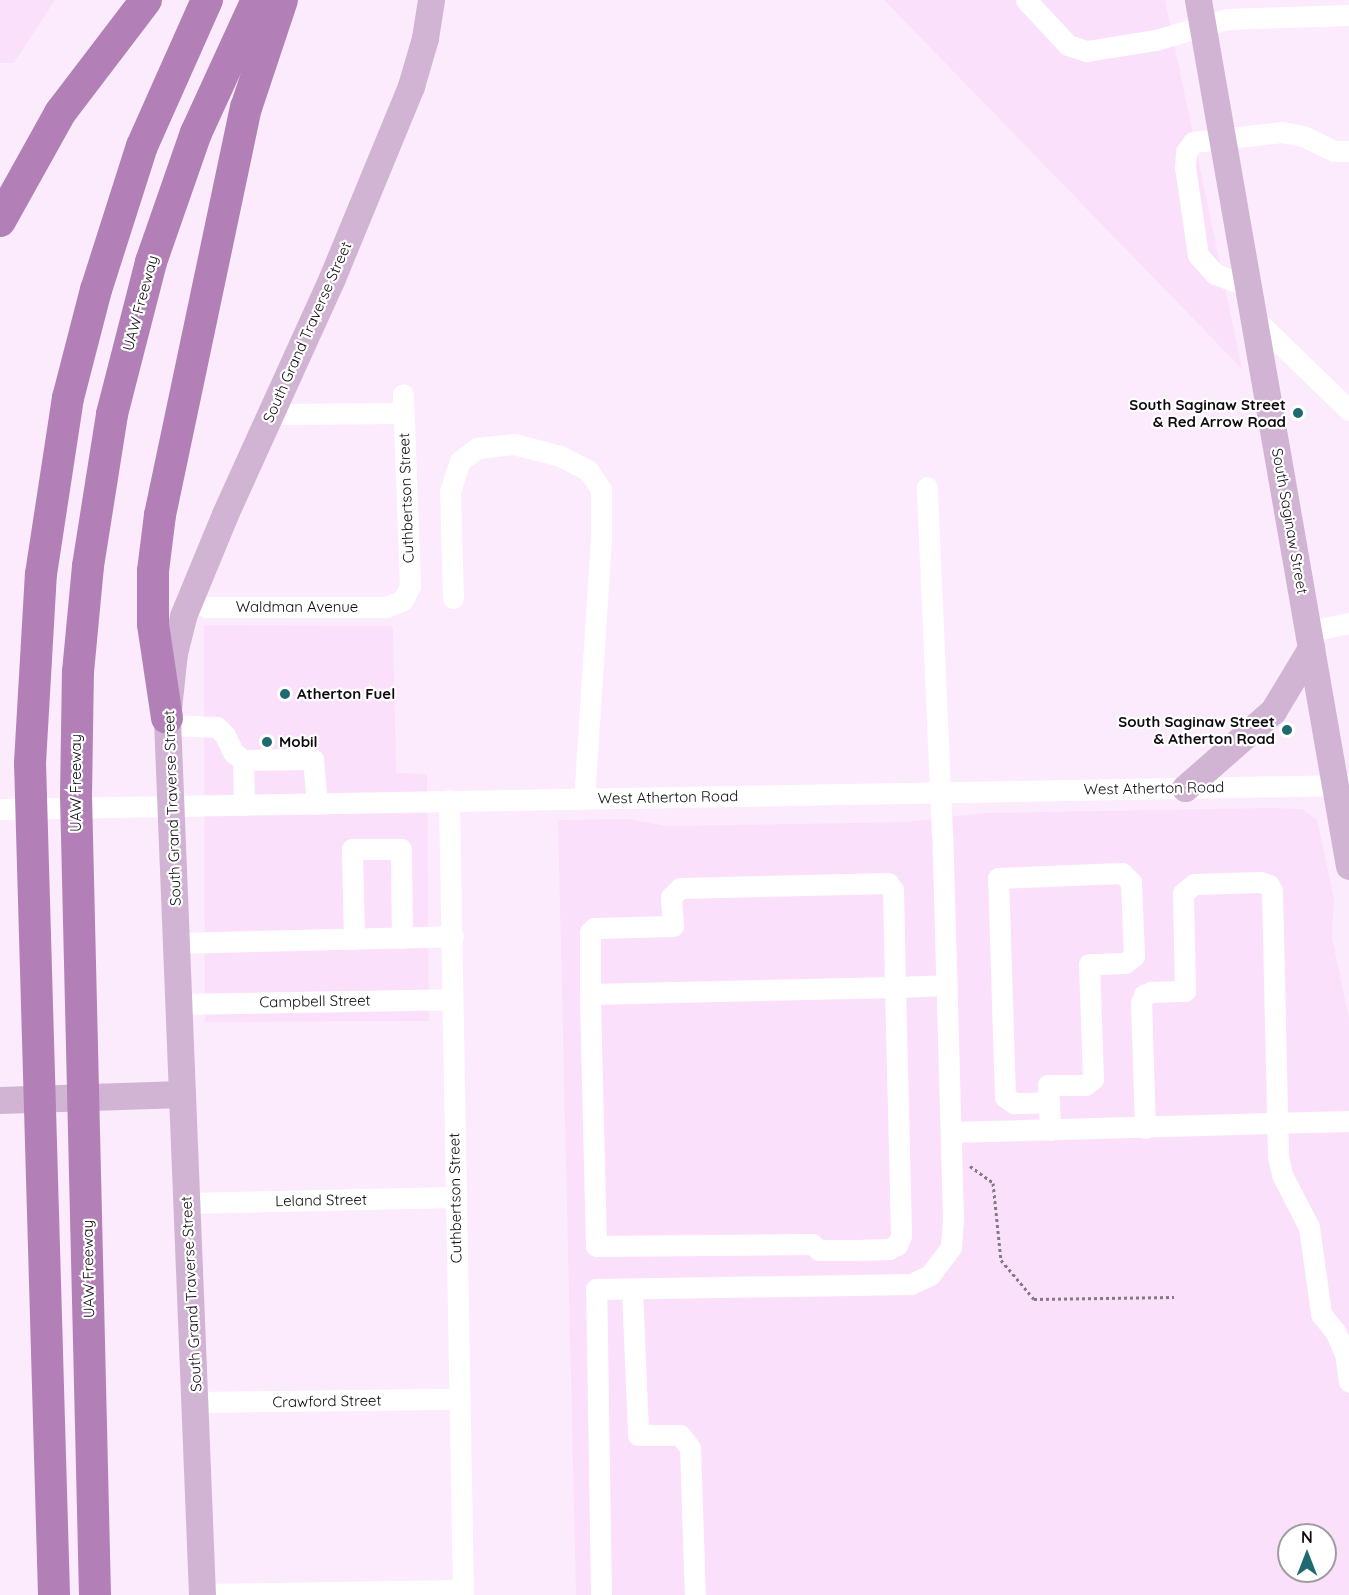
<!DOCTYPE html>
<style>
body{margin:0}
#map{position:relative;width:1349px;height:1595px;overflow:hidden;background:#fcebfd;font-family:Quicksand,sans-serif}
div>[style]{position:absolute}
.built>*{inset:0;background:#fbe0fc}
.path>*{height:3px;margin-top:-1.5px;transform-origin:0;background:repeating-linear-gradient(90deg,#847985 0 3px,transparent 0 6px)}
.minor>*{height:21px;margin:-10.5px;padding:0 10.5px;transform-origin:10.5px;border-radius:10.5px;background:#fff}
.major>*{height:27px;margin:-13.5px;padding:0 13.5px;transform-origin:13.5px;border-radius:13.5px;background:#d1b3d3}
.highway>*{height:32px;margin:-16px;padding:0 16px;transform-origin:16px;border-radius:16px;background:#b280b6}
.dots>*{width:16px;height:16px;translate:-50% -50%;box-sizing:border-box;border:3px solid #fff;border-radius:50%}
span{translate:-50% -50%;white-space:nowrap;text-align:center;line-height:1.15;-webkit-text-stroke:4.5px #fff;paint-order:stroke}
.street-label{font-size:15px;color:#100a11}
.poi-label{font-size:15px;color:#100a11;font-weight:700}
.right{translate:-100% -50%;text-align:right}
.left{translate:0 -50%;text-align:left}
.north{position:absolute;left:1277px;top:1523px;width:60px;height:60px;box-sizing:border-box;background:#fff;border:2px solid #9f9da0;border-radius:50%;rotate:0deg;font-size:16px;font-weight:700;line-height:24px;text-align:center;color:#100a11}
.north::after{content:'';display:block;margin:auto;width:21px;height:27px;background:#1e6a70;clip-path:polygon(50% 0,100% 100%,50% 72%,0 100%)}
</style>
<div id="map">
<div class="built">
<div style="clip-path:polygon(0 0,55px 0,14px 63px,0 63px)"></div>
<div style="clip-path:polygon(884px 0,1165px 0,1242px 369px)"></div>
<div style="clip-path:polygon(204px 625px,393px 626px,396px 773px,427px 774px,429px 1021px,205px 1022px)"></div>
<div style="clip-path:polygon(evenodd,1268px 808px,1302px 809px,1317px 820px,1334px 898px,1332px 938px,1349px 1018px,1349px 1595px,576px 1595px,558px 820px,629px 819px,667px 826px,906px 822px,984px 813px,1268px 808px,1289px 1535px,1325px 1535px,1325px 1571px,1289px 1571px,1289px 1535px)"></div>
</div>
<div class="path">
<div style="left:970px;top:1166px;width:29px;rotate:36deg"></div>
<div style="left:993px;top:1183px;width:77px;rotate:84.1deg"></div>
<div style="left:1001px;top:1260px;width:51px;rotate:49.8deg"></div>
<div style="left:1034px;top:1299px;width:140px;rotate:-0.8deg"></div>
</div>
<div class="minor">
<div style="left:1026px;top:0;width:62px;rotate:47deg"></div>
<div style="left:1068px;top:45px;width:20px;rotate:18deg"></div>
<div style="left:1087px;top:51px;width:70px;rotate:-9.1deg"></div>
<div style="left:1156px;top:40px;width:74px;rotate:-16.5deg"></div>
<div style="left:1227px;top:19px;width:122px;rotate:-1.9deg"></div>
<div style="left:1248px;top:286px;width:35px;rotate:-160deg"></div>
<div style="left:1215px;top:274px;width:25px;rotate:-132deg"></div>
<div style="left:1198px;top:255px;width:89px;rotate:-98.4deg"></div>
<div style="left:1185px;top:167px;width:15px;rotate:-86deg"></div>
<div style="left:1186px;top:152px;width:12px;rotate:-55deg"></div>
<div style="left:1193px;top:142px;width:90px;rotate:-6.4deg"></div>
<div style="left:1282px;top:132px;width:21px;rotate:11deg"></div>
<div style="left:1303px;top:136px;width:34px;rotate:26deg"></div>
<div style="left:1334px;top:151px;width:15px"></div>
<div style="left:1257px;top:321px;width:128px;rotate:44.1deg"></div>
<div style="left:271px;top:414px;width:132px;rotate:-0.4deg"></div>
<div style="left:453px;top:598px;width:107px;rotate:-91.6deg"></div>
<div style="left:450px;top:491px;width:32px;rotate:-72deg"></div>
<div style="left:460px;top:461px;width:21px;rotate:-37deg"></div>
<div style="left:477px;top:448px;width:37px;rotate:-6deg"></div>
<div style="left:514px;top:444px;width:48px;rotate:14.6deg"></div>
<div style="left:560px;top:456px;width:31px;rotate:27deg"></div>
<div style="left:588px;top:470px;width:23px;rotate:56deg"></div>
<div style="left:601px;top:489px;width:49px;rotate:90deg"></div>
<div style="left:601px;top:538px;width:261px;rotate:93.7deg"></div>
<div style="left:190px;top:599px;width:18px;rotate:27deg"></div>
<div style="left:206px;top:607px;width:180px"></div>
<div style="left:386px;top:607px;width:18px;rotate:-22deg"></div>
<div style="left:403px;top:600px;width:16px;rotate:-63deg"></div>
<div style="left:410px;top:586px;width:192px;rotate:-92.1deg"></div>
<div style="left:1309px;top:631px;width:41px;rotate:-11.3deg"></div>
<div style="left:168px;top:725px;width:49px;rotate:2.3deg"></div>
<div style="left:217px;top:727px;width:11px;rotate:45deg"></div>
<div style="left:225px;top:735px;width:19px;rotate:65deg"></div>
<div style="left:233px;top:752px;width:13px;rotate:39deg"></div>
<div style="left:243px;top:760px;width:45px;rotate:88.7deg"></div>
<div style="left:243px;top:760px;width:70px;rotate:-0.8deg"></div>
<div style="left:313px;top:759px;width:45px;rotate:84.9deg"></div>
<div style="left:449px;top:800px;width:795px;rotate:88.99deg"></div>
<div style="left:0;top:809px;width:1349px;rotate:-1.02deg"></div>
<div style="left:354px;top:939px;width:90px;rotate:-91.3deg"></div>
<div style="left:352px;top:849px;width:49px"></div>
<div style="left:401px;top:849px;width:89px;rotate:89.4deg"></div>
<div style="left:176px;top:943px;width:277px;rotate:-1.4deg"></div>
<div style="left:590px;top:994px;width:62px;rotate:-90deg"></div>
<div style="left:590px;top:932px;width:6px;rotate:-45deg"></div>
<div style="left:594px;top:928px;width:79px;rotate:-1.5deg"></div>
<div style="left:673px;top:926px;width:29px;rotate:-94deg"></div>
<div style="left:671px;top:897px;width:13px;rotate:-45deg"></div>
<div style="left:680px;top:888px;width:208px;rotate:-1.4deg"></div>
<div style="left:888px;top:883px;width:9px;rotate:54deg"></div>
<div style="left:893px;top:890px;width:97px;rotate:88.8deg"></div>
<div style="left:895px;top:987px;width:249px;rotate:88.6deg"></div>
<div style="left:901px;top:1236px;width:10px;rotate:114deg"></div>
<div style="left:897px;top:1245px;width:9px;rotate:153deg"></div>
<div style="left:889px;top:1249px;width:32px;rotate:178deg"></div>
<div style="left:857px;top:1250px;width:38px;rotate:180deg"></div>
<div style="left:819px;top:1250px;width:9px;rotate:-139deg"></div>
<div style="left:812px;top:1244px;width:216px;rotate:179.5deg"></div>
<div style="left:596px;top:1246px;width:252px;rotate:-91.4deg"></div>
<div style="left:590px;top:994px;width:42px;rotate:-1.4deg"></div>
<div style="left:632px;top:993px;width:263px;rotate:-1.3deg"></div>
<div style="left:895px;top:987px;width:27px;rotate:-2deg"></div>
<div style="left:922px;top:986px;width:25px;rotate:-2deg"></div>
<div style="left:178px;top:1004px;width:273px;rotate:-1deg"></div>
<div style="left:1049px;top:1102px;width:35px;rotate:178deg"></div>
<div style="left:1014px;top:1103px;width:11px;rotate:-146deg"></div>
<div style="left:1005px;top:1097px;width:219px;rotate:-91.8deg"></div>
<div style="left:998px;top:878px;width:124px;rotate:-2.3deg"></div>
<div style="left:1122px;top:873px;width:13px;rotate:45deg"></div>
<div style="left:1131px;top:882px;width:74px;rotate:87.7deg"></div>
<div style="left:1134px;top:956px;width:11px;rotate:142deg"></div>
<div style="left:1125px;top:963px;width:36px;rotate:178deg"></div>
<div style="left:1089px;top:964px;width:115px;rotate:88deg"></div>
<div style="left:1093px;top:1079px;width:10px;rotate:143deg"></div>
<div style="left:1085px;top:1085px;width:37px;rotate:180deg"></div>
<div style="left:1048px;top:1085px;width:17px;rotate:87deg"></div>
<div style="left:1049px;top:1102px;width:28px;rotate:88deg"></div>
<div style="left:1145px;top:1128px;width:125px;rotate:-91.8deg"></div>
<div style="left:1141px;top:1003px;width:9px;rotate:-69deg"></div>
<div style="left:1144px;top:995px;width:8px;rotate:-23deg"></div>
<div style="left:1151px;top:992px;width:34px;rotate:-2deg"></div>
<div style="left:1185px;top:991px;width:98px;rotate:-91.2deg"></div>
<div style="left:1183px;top:893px;width:14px;rotate:-39deg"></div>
<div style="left:1194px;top:884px;width:66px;rotate:-1.7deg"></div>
<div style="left:1260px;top:882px;width:9px;rotate:18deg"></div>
<div style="left:1269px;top:885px;width:7px;rotate:63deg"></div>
<div style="left:1272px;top:891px;width:265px;rotate:88.7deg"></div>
<div style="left:1278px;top:1156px;width:19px;rotate:78deg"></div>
<div style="left:1282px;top:1175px;width:59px;rotate:62.6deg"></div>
<div style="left:1309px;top:1227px;width:88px;rotate:82.1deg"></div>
<div style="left:1321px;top:1314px;width:22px;rotate:51deg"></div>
<div style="left:1335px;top:1331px;width:24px;rotate:66deg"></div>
<div style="left:1345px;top:1353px;width:29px;rotate:82deg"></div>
<div style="left:951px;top:1132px;width:398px;rotate:-1.6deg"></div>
<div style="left:186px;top:1203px;width:269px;rotate:-1.3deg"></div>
<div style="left:632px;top:1289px;width:146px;rotate:87.6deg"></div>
<div style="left:638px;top:1435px;width:42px"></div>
<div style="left:680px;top:1435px;width:16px;rotate:52deg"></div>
<div style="left:690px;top:1448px;width:147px;rotate:88.1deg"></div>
<div style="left:196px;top:1402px;width:262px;rotate:-0.7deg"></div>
<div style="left:202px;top:1594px;width:260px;rotate:-0.9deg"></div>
<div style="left:601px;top:1595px;width:306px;rotate:-90.9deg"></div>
<div style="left:596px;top:1289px;width:315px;rotate:-0.9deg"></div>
<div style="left:911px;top:1284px;width:21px;rotate:-25deg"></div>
<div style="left:930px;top:1275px;width:35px;rotate:-53deg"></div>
<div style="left:951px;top:1247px;width:29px;rotate:-86deg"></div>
<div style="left:953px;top:1218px;width:383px;rotate:-91.6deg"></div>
<div style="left:942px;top:835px;width:348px;rotate:-92.5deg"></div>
</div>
<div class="major">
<div style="left:1198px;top:0;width:879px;rotate:80.11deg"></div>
<div style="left:1185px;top:788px;width:117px;rotate:-41.2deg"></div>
<div style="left:1273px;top:711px;width:74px;rotate:-58.9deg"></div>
<div style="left:0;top:1100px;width:182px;rotate:-1.9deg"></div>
<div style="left:202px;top:1595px;width:878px;rotate:-92.29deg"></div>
<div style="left:167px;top:718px;width:65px;rotate:-83.9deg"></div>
<div style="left:174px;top:653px;width:38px;rotate:-76deg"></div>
<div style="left:183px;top:616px;width:110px;rotate:-67.6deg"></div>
<div style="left:225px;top:514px;width:259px;rotate:-65.6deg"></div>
<div style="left:332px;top:278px;width:208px;rotate:-67.6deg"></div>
<div style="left:411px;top:86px;width:50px;rotate:-73.7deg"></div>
<div style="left:425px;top:38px;width:38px;rotate:-81deg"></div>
</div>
<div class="highway">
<div style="left:0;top:221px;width:124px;rotate:-60.9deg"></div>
<div style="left:60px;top:113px;width:142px;rotate:-52.7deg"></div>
<div style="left:167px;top:718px;width:95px;rotate:-98.5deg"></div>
<div style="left:153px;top:624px;width:53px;rotate:-90deg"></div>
<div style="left:153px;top:571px;width:56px;rotate:-82.9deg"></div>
<div style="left:160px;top:515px;width:416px;rotate:-78.1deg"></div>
<div style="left:246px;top:108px;width:114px;rotate:-71.6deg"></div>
<div style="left:54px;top:1595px;width:832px;rotate:-91.65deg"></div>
<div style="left:30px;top:763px;width:189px;rotate:-86.7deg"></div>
<div style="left:41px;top:574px;width:178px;rotate:-81.3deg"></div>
<div style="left:68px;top:398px;width:112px;rotate:-75.5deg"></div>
<div style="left:96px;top:290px;width:151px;rotate:-72.3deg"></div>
<div style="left:142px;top:146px;width:160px;rotate:-66deg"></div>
<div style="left:95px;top:1595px;width:799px;rotate:-91.36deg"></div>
<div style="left:76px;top:796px;width:124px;rotate:-89.1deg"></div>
<div style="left:78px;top:672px;width:106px;rotate:-84.6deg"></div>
<div style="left:88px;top:566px;width:154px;rotate:-81deg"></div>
<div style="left:112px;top:414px;width:157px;rotate:-75.6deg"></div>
<div style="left:151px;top:262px;width:137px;rotate:-70.8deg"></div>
<div style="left:196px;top:133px;width:146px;rotate:-65.4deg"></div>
</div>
<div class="dots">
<div style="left:1298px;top:413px;background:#1e6a70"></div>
<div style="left:285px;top:694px;background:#1e6a70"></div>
<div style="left:1287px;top:730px;background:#1e6a70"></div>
<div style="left:267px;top:742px;background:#1e6a70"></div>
</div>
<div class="street-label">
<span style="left:140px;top:303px;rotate:-75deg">UAW Freeway</span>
<span style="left:307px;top:332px;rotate:-66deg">South Grand Traverse Street</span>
<span style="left:406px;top:498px;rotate:-92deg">Cuthbertson Street</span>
<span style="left:1290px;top:521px;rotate:80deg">South Saginaw Street</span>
<span style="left:297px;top:607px">Waldman Avenue</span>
<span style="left:76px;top:783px;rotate:-90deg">UAW Freeway</span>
<span style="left:1154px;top:788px;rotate:-1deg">West Atherton Road</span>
<span style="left:668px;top:797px;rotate:-1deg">West Atherton Road</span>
<span style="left:172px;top:808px;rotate:-92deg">South Grand Traverse Street</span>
<span style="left:315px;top:1001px;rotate:-1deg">Campbell Street</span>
<span style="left:455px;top:1198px;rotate:-91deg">Cuthbertson Street</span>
<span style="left:321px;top:1200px;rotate:-1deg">Leland Street</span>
<span style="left:88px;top:1269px;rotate:-91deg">UAW Freeway</span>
<span style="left:191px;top:1294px;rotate:-93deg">South Grand Traverse Street</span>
<span style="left:327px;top:1401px;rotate:-1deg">Crawford Street</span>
</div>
<div class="poi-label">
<span class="right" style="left:1286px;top:413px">South Saginaw Street<br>&amp; Red Arrow Road</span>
<span class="left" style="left:297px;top:694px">Atherton Fuel</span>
<span class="right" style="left:1275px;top:730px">South Saginaw Street<br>&amp; Atherton Road</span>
<span class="left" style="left:279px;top:742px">Mobil</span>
</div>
<div class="north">N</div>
</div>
